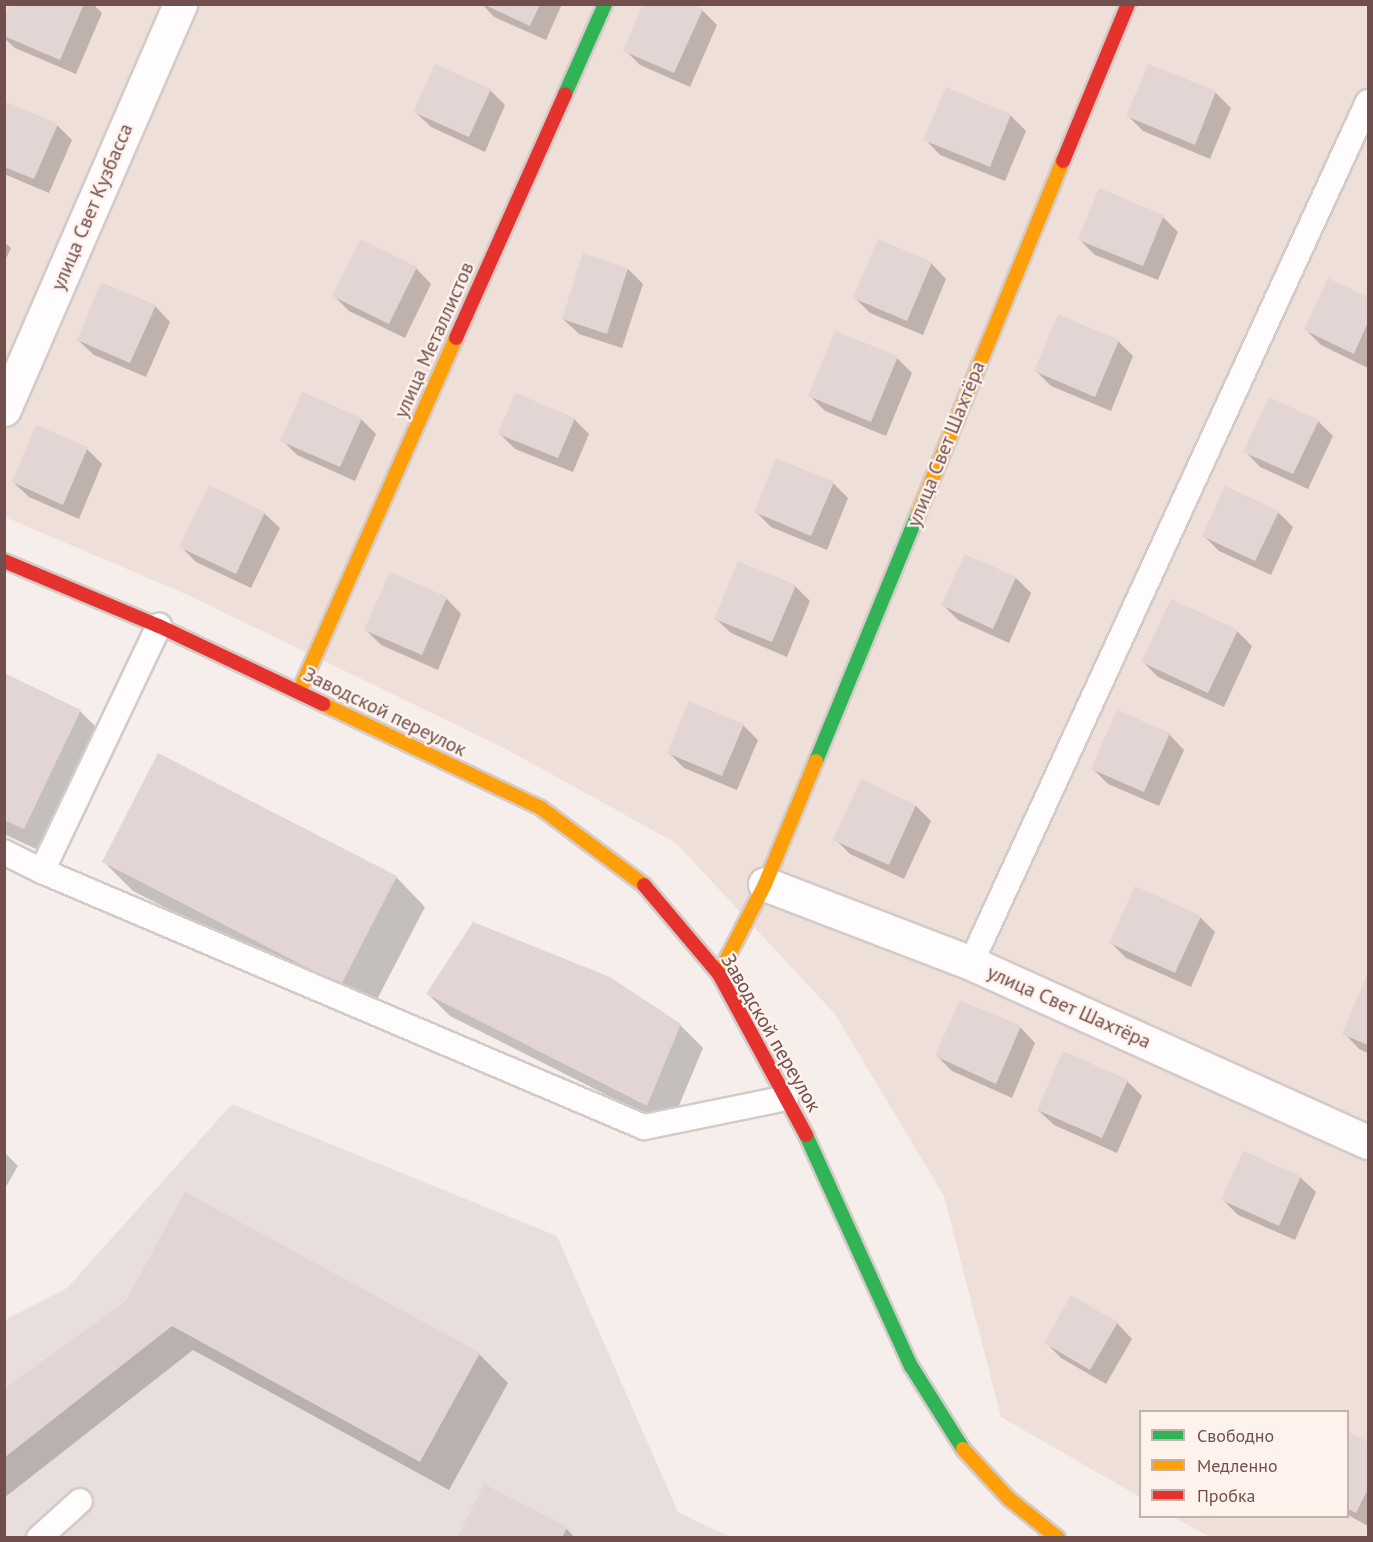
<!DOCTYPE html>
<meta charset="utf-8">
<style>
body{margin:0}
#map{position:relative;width:1373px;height:1542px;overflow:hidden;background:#f6eeeb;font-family:"PT Sans",sans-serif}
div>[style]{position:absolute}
.residential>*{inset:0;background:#efdfd9}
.industrial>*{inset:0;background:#e8dedc}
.shadow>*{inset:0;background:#0003}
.building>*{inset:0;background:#e2d5d3}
.roads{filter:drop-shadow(2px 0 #d4cac8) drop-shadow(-2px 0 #d4cac8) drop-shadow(0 2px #d4cac8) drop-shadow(0 -2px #d4cac8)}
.lane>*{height:24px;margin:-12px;padding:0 12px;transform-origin:12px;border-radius:12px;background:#fefcfc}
.street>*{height:33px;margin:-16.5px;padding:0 16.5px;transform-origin:16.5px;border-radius:16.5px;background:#fefcfc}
.fast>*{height:14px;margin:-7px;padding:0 7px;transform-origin:7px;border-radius:7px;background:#30b455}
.slow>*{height:14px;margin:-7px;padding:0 7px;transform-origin:7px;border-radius:7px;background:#ff9f0a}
.jam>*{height:14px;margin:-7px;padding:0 7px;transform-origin:7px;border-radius:7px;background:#e5322d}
span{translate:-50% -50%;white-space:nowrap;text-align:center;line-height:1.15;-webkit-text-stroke:4.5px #fef2ec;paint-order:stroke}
.street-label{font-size:20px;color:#724f4d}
.frame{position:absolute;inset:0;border:6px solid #724f4d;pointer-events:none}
.legend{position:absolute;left:1139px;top:1410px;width:210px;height:108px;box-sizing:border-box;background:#fef2ec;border:2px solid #c6b1ac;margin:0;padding:8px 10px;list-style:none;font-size:18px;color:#724f4d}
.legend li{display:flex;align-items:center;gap:12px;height:30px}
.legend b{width:30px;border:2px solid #c6b1ac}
</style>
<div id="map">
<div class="residential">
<div style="clip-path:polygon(5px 5px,1368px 5px,1368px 1537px,1210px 1537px,1174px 1517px,1348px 1516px,1348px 1412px,1140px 1412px,1140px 1497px,1001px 1417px,944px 1196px,835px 1014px,676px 843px,504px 748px,190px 596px,5px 517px)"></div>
</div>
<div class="industrial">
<div style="clip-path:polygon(232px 1104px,557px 1236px,678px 1512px,730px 1537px,5px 1538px,5px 1320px,67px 1288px)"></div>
</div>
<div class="shadow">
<div style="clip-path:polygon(11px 4px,93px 4px,102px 13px,76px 74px,15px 48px,4px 38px,4px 20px)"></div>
<div style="clip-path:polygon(482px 4px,562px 4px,546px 40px,494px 17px)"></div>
<div style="clip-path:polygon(702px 10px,717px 25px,690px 87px,640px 65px,625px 50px)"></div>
<div style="clip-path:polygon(946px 89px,1011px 116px,1026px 131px,1005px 181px,940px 155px,925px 139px)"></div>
<div style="clip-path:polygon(490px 90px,505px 105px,485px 152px,431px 127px,415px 112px)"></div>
<div style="clip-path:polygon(1215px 92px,1231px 108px,1210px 159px,1143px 131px,1128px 116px)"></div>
<div style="clip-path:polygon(4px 103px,57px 125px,72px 140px,49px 193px,4px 174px)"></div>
<div style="clip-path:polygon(1163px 217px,1178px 232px,1158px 280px,1095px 255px,1080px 240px)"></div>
<div style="clip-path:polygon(4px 242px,11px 248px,4px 263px)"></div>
<div style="clip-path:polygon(584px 255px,628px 269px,643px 284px,622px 348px,579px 334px,563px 319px)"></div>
<div style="clip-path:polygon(931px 263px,946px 279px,923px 335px,870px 313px,855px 298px)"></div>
<div style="clip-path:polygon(416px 268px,431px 284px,405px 338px,349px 311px,334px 296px)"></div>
<div style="clip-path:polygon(1329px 280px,1368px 298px,1368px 368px,1321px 345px,1306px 330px)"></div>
<div style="clip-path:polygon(155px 306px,170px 322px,146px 377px,94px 355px,78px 340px)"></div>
<div style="clip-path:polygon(1118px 341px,1133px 356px,1111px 411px,1051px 386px,1036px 371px)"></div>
<div style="clip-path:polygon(897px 358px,912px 373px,886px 436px,825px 411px,810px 396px)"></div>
<div style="clip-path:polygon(361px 419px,376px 434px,355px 481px,297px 455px,282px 440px)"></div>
<div style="clip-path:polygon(574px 419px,589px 434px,573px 472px,515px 449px,500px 434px)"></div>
<div style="clip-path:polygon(1318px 421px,1333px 436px,1308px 489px,1260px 467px,1245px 451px)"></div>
<div style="clip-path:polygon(87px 449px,102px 464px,79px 519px,29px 497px,13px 482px)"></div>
<div style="clip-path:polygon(833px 483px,848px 498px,827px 550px,771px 527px,755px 511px)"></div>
<div style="clip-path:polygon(1278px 512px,1293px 527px,1271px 575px,1219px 551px,1204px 536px)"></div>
<div style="clip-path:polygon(264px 513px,280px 528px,251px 588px,196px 562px,181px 547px)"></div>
<div style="clip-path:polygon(965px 556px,1016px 578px,1031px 593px,1009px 643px,958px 620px,943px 605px)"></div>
<div style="clip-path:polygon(795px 586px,810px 601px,787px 657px,731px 633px,715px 618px)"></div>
<div style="clip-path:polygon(446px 598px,461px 614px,438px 670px,381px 645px,366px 630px)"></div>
<div style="clip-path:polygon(1237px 631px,1252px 646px,1224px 707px,1158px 677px,1143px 662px)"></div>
<div style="clip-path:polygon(4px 675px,80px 711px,109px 740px,53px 857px,4px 834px)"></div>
<div style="clip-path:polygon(743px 725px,758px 740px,737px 790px,684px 768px,669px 753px)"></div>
<div style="clip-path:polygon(1169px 734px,1184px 750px,1159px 806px,1108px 784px,1092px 768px)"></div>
<div style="clip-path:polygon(159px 755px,397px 878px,425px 907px,370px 1013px,133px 891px,104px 862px)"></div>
<div style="clip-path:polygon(862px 781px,916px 806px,931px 821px,904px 879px,850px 854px,835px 839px)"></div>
<div style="clip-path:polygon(1200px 917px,1215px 932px,1191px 987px,1126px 958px,1111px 943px)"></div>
<div style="clip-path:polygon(1368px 977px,1368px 1053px,1359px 1049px,1344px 1033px)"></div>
<div style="clip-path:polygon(428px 994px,680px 1025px,703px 1048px,670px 1127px,450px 1016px)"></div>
<div style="clip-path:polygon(1020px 1027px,1035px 1043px,1012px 1098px,952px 1071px,937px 1056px)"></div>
<div style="clip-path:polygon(1127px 1081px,1142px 1096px,1117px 1153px,1054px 1125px,1038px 1110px)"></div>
<div style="clip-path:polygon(4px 1152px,18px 1166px,4px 1190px)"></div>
<div style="clip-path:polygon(1300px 1177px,1316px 1192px,1295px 1240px,1238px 1215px,1223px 1200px)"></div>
<div style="clip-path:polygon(127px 1302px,479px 1354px,508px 1383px,449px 1490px,193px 1350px,4px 1498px,4px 1391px)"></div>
<div style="clip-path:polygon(1117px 1323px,1132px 1339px,1106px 1384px,1061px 1358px,1045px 1342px)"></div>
<div style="clip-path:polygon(1348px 1433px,1368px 1444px,1368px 1526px,1348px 1515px)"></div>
<div style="clip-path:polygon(566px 1528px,575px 1538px,459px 1538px)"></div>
</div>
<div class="building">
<div style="clip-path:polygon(10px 4px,84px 4px,60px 60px,4px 36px,4px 17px)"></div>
<div style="clip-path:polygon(483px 4px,540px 4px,530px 26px)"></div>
<div style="clip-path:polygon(643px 4px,693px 4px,703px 9px,674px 73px,623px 51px)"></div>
<div style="clip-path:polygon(435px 64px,491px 89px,469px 137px,413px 112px)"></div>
<div style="clip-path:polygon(1148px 64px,1216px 91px,1195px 145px,1126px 116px)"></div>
<div style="clip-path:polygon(946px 87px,1011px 114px,990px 167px,923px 140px)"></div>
<div style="clip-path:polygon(4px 101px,58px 124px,34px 179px,4px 167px)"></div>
<div style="clip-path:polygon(1099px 188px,1164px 215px,1143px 266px,1078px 240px)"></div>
<div style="clip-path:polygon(360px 239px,417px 267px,389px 324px,332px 296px)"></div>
<div style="clip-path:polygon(878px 239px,932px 262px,907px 321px,853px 298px)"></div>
<div style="clip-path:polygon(583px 253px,628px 268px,607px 334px,562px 319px)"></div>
<div style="clip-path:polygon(1328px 278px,1368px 297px,1368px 322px,1354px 354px,1304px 330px)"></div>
<div style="clip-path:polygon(101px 282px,156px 305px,130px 363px,77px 340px)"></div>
<div style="clip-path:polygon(1058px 314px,1119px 340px,1095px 397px,1034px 371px)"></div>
<div style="clip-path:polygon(835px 331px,898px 356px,871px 422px,808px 396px)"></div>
<div style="clip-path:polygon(302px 392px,362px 418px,340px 467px,280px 441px)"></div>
<div style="clip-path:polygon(515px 393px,575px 418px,558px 458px,498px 434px)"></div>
<div style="clip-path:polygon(1269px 397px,1319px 420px,1293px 474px,1243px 452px)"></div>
<div style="clip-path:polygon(36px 425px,88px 447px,63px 505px,12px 482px)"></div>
<div style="clip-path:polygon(776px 458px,834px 482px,811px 536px,754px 512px)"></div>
<div style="clip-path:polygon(209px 485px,265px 512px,236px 574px,179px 547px)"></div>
<div style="clip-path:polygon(1225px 486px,1279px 511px,1255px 561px,1202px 536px)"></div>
<div style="clip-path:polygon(965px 554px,1016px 577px,993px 629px,941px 605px)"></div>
<div style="clip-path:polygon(738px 561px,796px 585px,772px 642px,714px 619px)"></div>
<div style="clip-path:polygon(390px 572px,447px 597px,422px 655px,364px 630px)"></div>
<div style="clip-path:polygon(1171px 599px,1238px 630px,1208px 693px,1141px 662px)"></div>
<div style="clip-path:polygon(4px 673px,81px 710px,24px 829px,4px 820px)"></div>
<div style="clip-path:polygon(689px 701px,744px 724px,722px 776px,667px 753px)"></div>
<div style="clip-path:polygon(1117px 710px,1170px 733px,1144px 792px,1091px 769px)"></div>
<div style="clip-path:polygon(158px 753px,397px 876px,341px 985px,102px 862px)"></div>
<div style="clip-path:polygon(861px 779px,916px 805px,889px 865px,833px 840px)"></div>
<div style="clip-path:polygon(1135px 886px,1201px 916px,1175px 973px,1109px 943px)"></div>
<div style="clip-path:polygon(473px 922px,610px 977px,681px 1024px,647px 1106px,426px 994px)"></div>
<div style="clip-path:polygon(1368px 973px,1368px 1045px,1342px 1034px)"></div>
<div style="clip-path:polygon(960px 1000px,1021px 1026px,996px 1084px,935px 1056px)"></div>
<div style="clip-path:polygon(1063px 1051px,1128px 1080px,1102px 1138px,1037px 1110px)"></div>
<div style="clip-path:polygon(1243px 1151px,1301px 1176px,1279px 1226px,1221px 1200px)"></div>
<div style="clip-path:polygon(185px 1192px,480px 1353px,420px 1462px,172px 1326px,4px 1458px,4px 1389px,126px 1301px)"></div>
<div style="clip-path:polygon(1071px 1295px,1118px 1322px,1090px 1370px,1044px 1343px)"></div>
<div style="clip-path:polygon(1348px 1431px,1368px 1442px,1368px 1489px,1356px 1513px,1348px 1509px)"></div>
<div style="clip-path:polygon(484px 1484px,567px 1527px,562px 1538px,457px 1538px)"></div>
</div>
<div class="roads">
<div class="lane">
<div style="left:4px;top:852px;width:42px;rotate:26.6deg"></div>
<div style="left:42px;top:871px;width:654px;rotate:23.04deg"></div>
<div style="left:644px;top:1127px;width:145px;rotate:-11.5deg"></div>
<div style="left:42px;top:871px;width:272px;rotate:-64.5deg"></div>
<div style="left:971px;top:963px;width:948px;rotate:-65.25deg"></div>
<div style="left:39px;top:1538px;width:55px;rotate:-42.1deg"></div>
</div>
<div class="street">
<div style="left:4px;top:409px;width:442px;rotate:-66.5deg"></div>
<div style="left:765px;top:884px;width:221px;rotate:21deg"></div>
<div style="left:971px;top:963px;width:435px;rotate:24.3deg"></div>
</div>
<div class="fast">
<div style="left:565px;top:94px;width:98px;rotate:-66deg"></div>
<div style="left:816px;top:761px;width:267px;rotate:-67.6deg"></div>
<div style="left:806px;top:1135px;width:254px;rotate:65.6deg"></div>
<div style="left:911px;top:1366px;width:98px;rotate:57.9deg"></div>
</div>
<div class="slow">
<div style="left:918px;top:514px;width:382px;rotate:-67.7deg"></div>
<div style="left:299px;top:692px;width:387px;rotate:-66.1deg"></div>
<div style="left:323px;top:704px;width:242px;rotate:25.5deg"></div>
<div style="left:541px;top:808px;width:129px;rotate:36.8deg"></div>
<div style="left:719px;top:974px;width:101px;rotate:-62.9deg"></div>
<div style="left:765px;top:884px;width:133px;rotate:-67.5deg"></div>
<div style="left:963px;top:1449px;width:67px;rotate:47.4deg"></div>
<div style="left:1008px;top:1498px;width:64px;rotate:38.7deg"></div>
</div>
<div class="jam">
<div style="left:1063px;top:161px;width:170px;rotate:-67.5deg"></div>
<div style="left:456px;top:338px;width:267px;rotate:-65.9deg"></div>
<div style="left:4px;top:561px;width:168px;rotate:22.8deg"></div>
<div style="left:159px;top:626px;width:182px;rotate:25.4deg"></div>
<div style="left:644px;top:885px;width:116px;rotate:49.9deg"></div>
<div style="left:719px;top:974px;width:183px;rotate:61.6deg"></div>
</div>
</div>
<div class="street-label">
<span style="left:92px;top:207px;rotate:-67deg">улица Свет Кузбасса</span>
<span style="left:434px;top:340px;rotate:-66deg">улица Металлистов</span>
<span style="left:946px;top:444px;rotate:-68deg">улица Свет Шахтёра</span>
<span style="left:385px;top:712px;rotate:26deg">Заводской переулок</span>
<span style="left:1069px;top:1007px;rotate:24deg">улица Свет Шахтёра</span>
<span style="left:771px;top:1033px;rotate:60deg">Заводской переулок</span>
</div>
<div class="frame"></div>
<ul class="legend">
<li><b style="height:8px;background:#30b455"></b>Свободно</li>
<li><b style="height:8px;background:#ff9f0a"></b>Медленно</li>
<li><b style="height:8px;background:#e5322d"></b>Пробка</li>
</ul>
</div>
